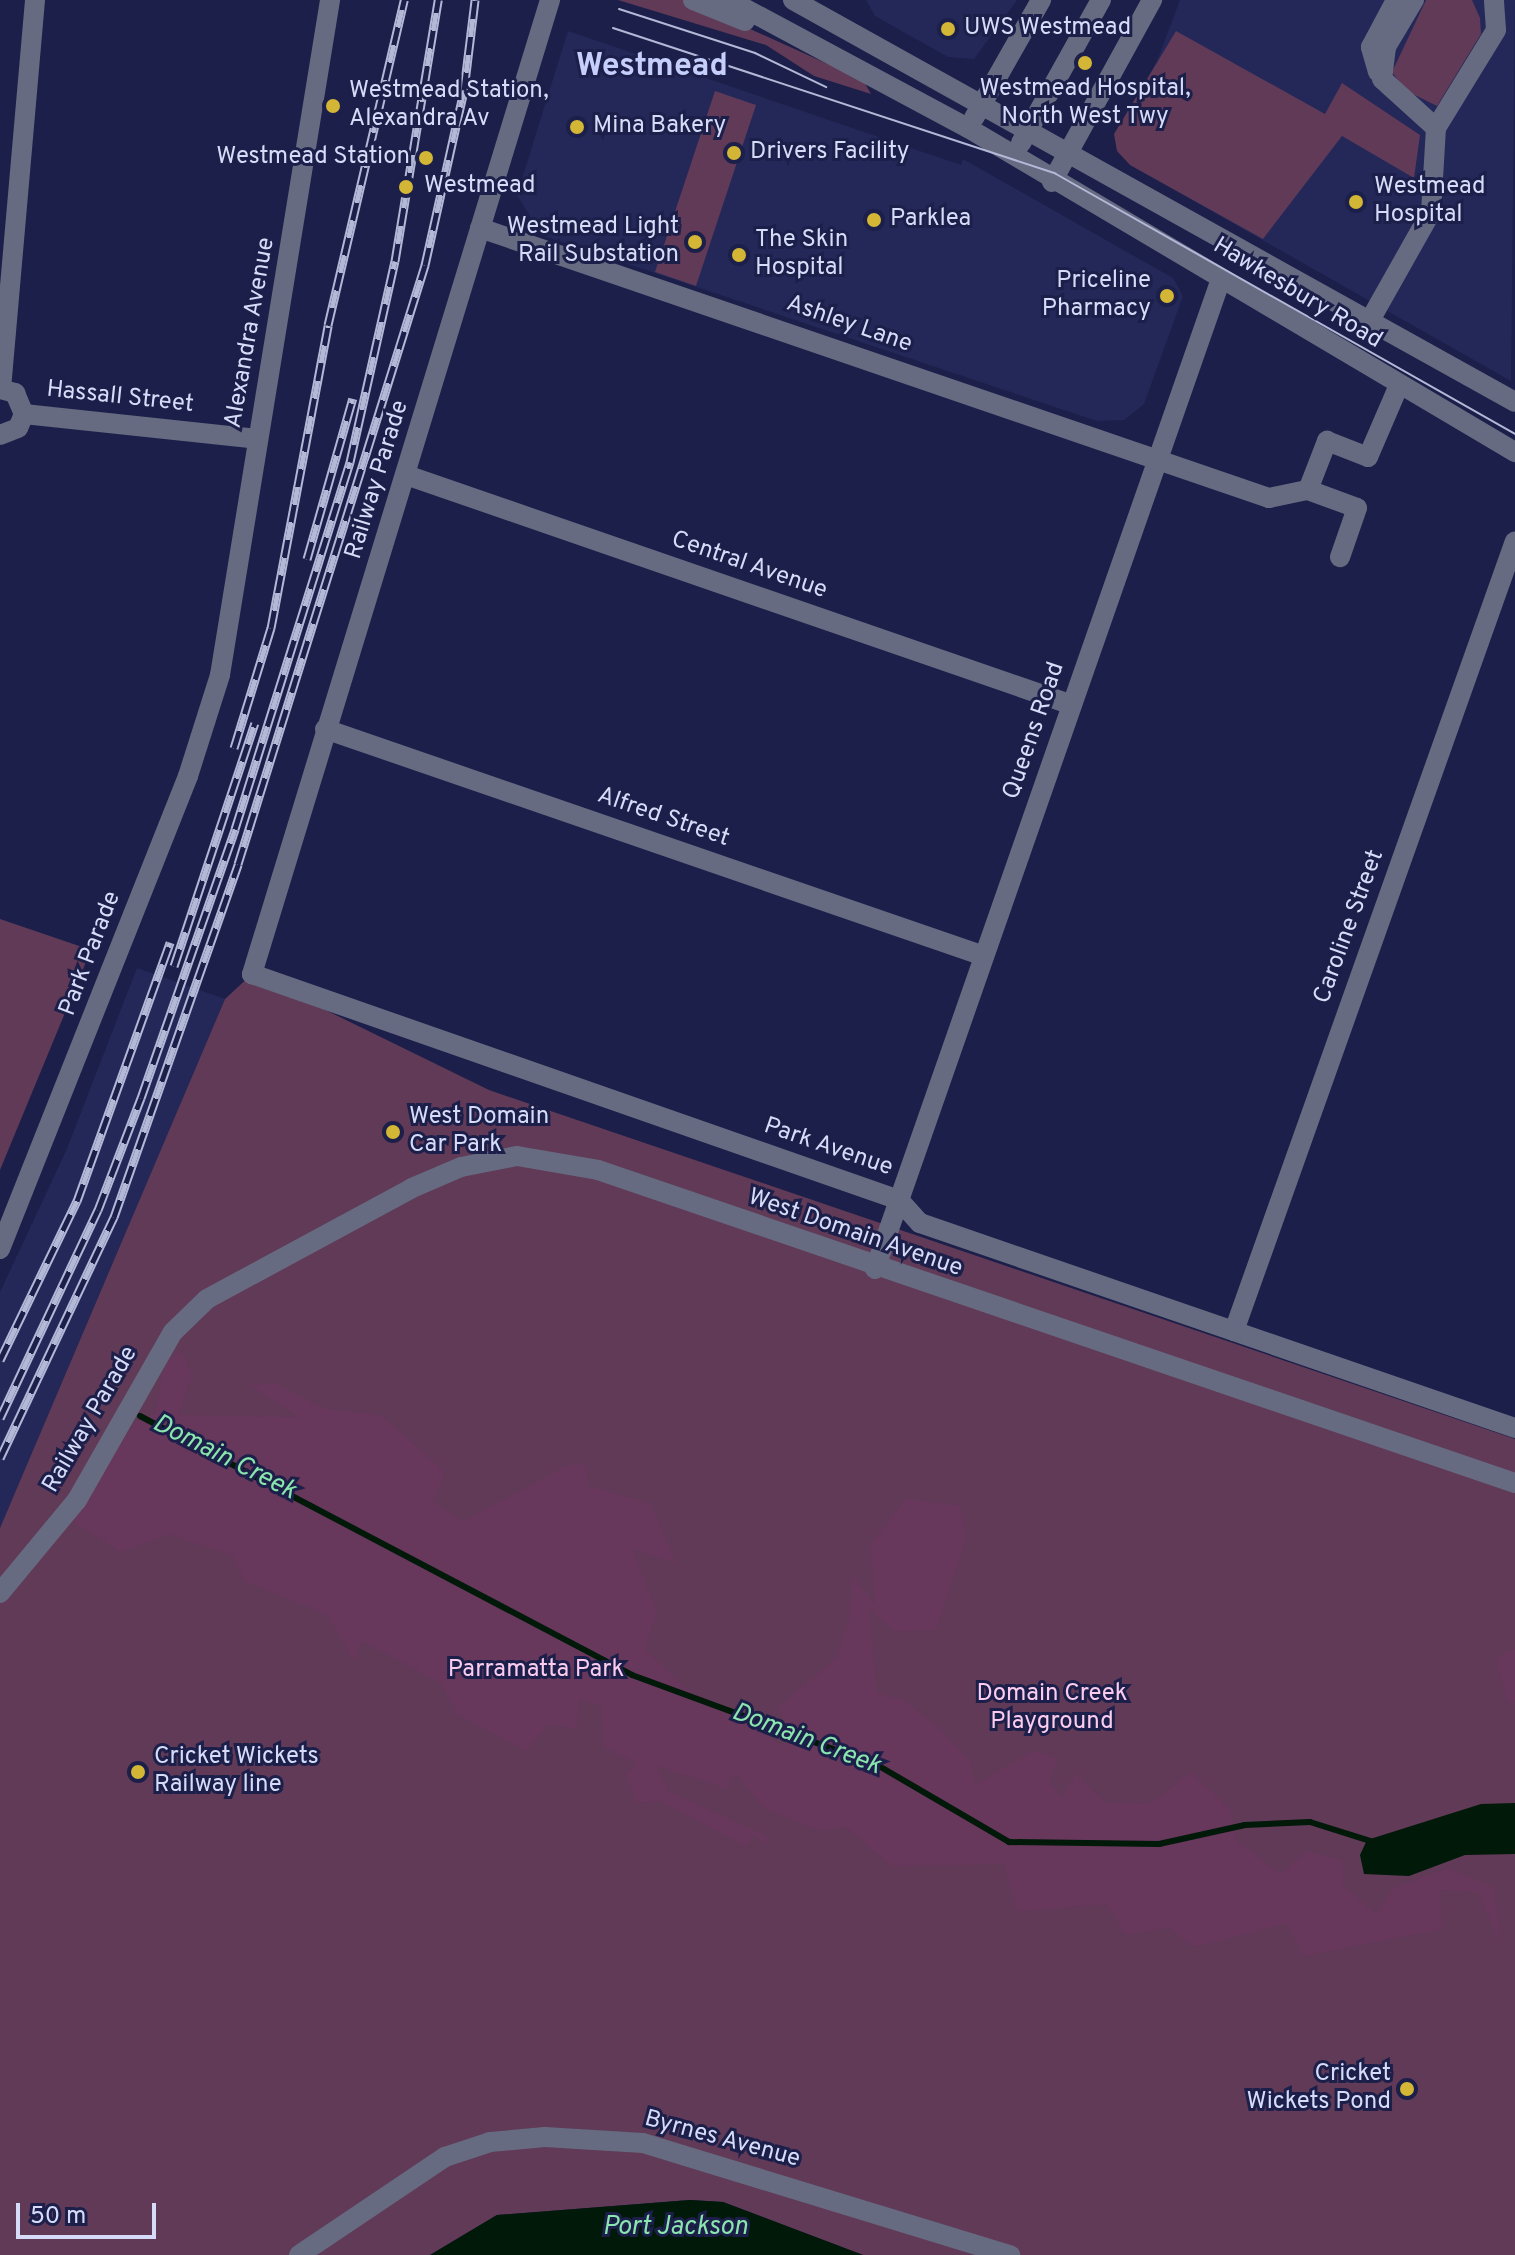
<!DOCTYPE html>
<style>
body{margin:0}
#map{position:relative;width:1515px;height:2255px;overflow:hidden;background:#1b1f49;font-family:Overpass,sans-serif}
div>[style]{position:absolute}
.built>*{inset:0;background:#232859}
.green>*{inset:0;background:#603a57}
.forest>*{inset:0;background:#67375c}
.water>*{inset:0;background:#001908}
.stream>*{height:6px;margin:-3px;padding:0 3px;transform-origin:3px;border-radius:3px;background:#001908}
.minor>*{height:20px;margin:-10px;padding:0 10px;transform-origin:10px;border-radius:10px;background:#666b81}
.tram>*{height:2px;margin:-1px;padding:0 1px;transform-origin:1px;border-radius:1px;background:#b3b8d7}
.rail>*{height:9px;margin-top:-4.5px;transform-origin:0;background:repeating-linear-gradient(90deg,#1b1f49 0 18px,#b3b8d7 0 36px);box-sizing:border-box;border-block:2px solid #b3b8d7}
.dots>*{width:22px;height:22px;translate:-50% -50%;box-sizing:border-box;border:4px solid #1b1f49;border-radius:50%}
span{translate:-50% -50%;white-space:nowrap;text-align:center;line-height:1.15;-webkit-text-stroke:6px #1b1f49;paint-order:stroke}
.poi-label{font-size:24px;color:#d6dcf8}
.left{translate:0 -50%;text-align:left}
.right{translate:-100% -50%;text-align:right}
.street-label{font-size:24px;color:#d6dcf8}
.park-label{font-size:24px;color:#fbccee}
.water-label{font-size:26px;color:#8be5ae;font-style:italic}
.district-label{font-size:32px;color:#c6cffc;font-weight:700}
.scale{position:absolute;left:16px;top:2203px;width:140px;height:36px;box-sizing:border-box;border:4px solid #d6dcf8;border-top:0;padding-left:10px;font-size:24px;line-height:28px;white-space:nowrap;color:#d6dcf8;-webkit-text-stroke:6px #1b1f49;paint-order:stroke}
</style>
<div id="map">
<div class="built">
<div style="clip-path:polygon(866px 0,1017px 0,974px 59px,948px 57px,875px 16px)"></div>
<div style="clip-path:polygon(1180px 0,1515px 0,1511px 381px,1130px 165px,1114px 134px,1157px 61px)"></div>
<div style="clip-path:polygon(568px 31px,961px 165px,963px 159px,1173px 278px,1183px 296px,1144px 404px,1124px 420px,1097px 421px,541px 235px,517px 195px)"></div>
<div style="clip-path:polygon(137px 968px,225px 999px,0 1528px,0 1292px,66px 1151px)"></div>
</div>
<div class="green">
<div style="clip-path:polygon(618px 0,686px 0,863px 80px,871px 94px,814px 76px,766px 45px)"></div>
<div style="clip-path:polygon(1426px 0,1472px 0,1480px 18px,1481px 34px,1437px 106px,1405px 90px,1392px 72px)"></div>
<div style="clip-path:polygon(1176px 31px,1325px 114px,1342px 83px,1420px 135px,1414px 178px,1342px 136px,1263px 239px,1130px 165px,1117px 151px,1114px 134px)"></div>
<div style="clip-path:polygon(715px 91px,756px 105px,696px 286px,655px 272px)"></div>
<div style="clip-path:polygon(0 919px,91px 950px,0 1170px)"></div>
<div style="clip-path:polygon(252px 974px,489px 1090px,1515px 1439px,1515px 2255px,863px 2255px,723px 2202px,690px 2200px,497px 2215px,430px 2255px,0 2255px,0 1528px,225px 999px)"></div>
</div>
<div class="forest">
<div style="clip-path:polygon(182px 1351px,192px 1376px,178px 1415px,299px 1417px,249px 1385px,275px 1383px,325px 1409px,381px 1415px,445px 1472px,433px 1502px,463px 1521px,568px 1465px,585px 1465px,589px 1486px,651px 1504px,676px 1563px,632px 1549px,657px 1612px,645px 1649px,687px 1689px,784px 1746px,791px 1739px,779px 1707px,837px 1657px,850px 1617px,852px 1576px,875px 1604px,870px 1545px,906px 1499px,960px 1506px,966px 1538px,936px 1630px,895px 1631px,869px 1609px,877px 1693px,904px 1700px,940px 1729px,971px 1763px,975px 1785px,1033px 1751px,1058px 1759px,1049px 1780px,1062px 1799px,1075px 1773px,1106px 1803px,1150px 1804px,1191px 1772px,1230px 1809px,1236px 1840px,1281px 1874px,1306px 1851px,1342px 1860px,1344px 1886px,1377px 1914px,1393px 1888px,1447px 1868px,1494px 1887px,1501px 1943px,1477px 1892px,1440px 1890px,1442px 1929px,1303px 1956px,1287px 1923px,1194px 1947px,1169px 1928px,1125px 1934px,1107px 1904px,1017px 1911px,1004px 1864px,891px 1866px,846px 1827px,818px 1830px,765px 1809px,738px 1776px,729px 1778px,729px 1789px,656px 1766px,669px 1791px,766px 1836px,768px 1845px,752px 1834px,748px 1847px,659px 1801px,636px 1803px,626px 1774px,637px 1764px,604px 1747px,601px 1705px,579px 1699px,577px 1729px,548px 1724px,526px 1751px,457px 1714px,441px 1683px,362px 1641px,354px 1661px,327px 1615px,244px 1581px,233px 1556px,169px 1534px,121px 1552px,73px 1522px,135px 1421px,155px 1414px,165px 1359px)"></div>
<div style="clip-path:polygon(1515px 1648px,1515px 1700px,1509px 1704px,1495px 1659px)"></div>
</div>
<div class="water">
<div style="clip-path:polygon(1515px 1803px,1515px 1854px,1465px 1855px,1409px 1876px,1364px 1874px,1360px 1855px,1367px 1840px,1481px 1804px)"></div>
<div style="clip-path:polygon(690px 2200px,723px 2202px,863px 2255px,430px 2255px,497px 2215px)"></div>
</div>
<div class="stream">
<div style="left:140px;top:1416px;width:556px;rotate:27.76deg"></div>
<div style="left:632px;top:1675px;width:263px;rotate:20.2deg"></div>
<div style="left:879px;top:1766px;width:151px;rotate:30.3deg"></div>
<div style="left:1009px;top:1842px;width:150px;rotate:0.8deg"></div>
<div style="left:1159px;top:1844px;width:88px;rotate:-12.5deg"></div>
<div style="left:1245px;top:1825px;width:65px;rotate:-2.6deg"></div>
<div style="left:1310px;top:1822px;width:67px;rotate:17.4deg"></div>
</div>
<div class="minor">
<div style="left:550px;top:0;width:1019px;rotate:107.01deg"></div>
<div style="left:252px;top:974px;width:685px;rotate:19.25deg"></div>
<div style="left:899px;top:1200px;width:31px;rotate:48deg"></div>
<div style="left:920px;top:1223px;width:629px;rotate:19.01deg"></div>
<div style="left:693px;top:0;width:56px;rotate:22deg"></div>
<div style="left:729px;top:0;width:271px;rotate:28.2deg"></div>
<div style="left:968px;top:128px;width:636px;rotate:30.64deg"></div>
<div style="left:793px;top:0;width:826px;rotate:29.11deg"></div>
<div style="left:1414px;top:0;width:55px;rotate:120.8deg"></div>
<div style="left:1386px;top:47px;width:32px;rotate:97deg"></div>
<div style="left:1382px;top:79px;width:73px;rotate:42.2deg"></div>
<div style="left:1378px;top:72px;width:26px;rotate:-106deg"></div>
<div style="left:1371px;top:47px;width:53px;rotate:-62deg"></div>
<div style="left:974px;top:118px;width:136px;rotate:-60.4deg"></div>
<div style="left:1021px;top:143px;width:164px;rotate:-60.8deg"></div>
<div style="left:1052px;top:182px;width:208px;rotate:-61.2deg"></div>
<div style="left:480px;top:228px;width:834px;rotate:18.89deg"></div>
<div style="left:1269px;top:498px;width:40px;rotate:-12deg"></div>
<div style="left:1308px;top:490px;width:52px;rotate:20.2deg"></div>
<div style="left:1357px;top:508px;width:52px;rotate:109.1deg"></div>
<div style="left:1369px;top:322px;width:126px;rotate:-60.6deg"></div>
<div style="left:1431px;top:212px;width:84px;rotate:-86.6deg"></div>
<div style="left:1436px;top:128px;width:115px;rotate:-58.5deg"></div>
<div style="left:1496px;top:30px;width:30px;rotate:-94deg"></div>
<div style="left:0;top:389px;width:16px;rotate:15deg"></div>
<div style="left:15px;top:393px;width:23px;rotate:67deg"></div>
<div style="left:24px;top:414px;width:15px;rotate:113deg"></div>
<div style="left:18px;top:428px;width:19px;rotate:159deg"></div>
<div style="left:1px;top:389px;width:390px;rotate:-85deg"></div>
<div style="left:24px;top:414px;width:235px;rotate:6.1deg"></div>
<div style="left:409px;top:476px;width:701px;rotate:19.05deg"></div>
<div style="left:1308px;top:490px;width:53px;rotate:-68.8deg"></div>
<div style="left:1327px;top:441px;width:44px;rotate:21.3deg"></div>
<div style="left:1368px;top:457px;width:78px;rotate:-66.7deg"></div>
<div style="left:325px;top:729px;width:697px;rotate:19.01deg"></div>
<div style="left:0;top:1249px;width:509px;rotate:-68.32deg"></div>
<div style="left:188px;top:776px;width:106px;rotate:-72.4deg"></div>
<div style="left:220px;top:675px;width:684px;rotate:-80.74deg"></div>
<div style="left:875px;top:1269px;width:1049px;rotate:-70.74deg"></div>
<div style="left:1234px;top:1331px;width:838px;rotate:-70.42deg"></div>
<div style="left:0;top:1593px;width:121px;rotate:-50.4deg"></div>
<div style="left:77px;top:1500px;width:193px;rotate:-60.3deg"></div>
<div style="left:173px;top:1332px;width:47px;rotate:-44.1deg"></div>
<div style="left:207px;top:1299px;width:233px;rotate:-28.4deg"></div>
<div style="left:412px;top:1188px;width:53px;rotate:-23.2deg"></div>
<div style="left:461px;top:1167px;width:57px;rotate:-11.1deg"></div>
<div style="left:517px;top:1156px;width:82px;rotate:9.8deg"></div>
<div style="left:598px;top:1170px;width:969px;rotate:18.85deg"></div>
<div style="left:299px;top:2255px;width:176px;rotate:-33.9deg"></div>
<div style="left:445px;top:2157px;width:47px;rotate:-18.4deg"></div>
<div style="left:490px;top:2142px;width:55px;rotate:-5.2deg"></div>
<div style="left:545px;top:2137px;width:98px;rotate:3.5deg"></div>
<div style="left:643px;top:2143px;width:384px;rotate:17deg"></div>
</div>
<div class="tram">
<div style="left:619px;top:9px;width:143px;rotate:17.9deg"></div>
<div style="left:755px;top:53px;width:79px;rotate:25.6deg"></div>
<div style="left:613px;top:28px;width:466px;rotate:18.2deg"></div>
<div style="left:1056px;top:174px;width:528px;rotate:29.53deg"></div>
</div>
<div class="rail">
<div style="left:307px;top:559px;width:167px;rotate:-74.1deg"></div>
<div style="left:234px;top:748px;width:126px;rotate:-72.9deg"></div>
<div style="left:271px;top:628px;width:308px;rotate:-79.3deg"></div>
<div style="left:328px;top:325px;width:334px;rotate:-76.8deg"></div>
<div style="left:174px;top:966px;width:256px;rotate:-71.6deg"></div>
<div style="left:0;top:1360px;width:177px;rotate:-64.2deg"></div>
<div style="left:77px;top:1201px;width:275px;rotate:-70.2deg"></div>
<div style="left:0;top:1418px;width:230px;rotate:-64.8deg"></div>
<div style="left:98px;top:1210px;width:120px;rotate:-69deg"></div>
<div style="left:141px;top:1098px;width:285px;rotate:-70.7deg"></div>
<div style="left:235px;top:829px;width:385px;rotate:-72.6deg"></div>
<div style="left:350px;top:462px;width:206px;rotate:-77.4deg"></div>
<div style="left:395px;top:261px;width:265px;rotate:-80.6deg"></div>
<div style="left:0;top:1458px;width:267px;rotate:-64.7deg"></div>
<div style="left:114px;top:1217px;width:374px;rotate:-70.6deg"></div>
<div style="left:238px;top:864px;width:628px;rotate:-72.66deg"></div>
<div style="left:425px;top:265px;width:179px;rotate:-77.4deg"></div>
<div style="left:464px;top:90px;width:91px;rotate:-83deg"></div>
</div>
<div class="dots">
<div style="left:948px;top:29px;background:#d3b635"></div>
<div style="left:1085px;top:63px;background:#d3b635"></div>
<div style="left:333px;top:106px;background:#d3b635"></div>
<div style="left:577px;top:127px;background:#d3b635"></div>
<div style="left:734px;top:153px;background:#d3b635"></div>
<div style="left:426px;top:158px;background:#d3b635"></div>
<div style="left:406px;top:187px;background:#d3b635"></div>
<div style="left:1356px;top:202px;background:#d3b635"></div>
<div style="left:874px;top:220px;background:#d3b635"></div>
<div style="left:695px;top:242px;background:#d3b635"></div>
<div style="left:739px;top:255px;background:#d3b635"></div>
<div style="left:1167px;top:296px;background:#d3b635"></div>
<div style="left:393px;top:1132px;background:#d3b635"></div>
<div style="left:138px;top:1772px;background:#d3b635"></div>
<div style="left:1407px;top:2089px;background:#d3b635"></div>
</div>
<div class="poi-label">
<span class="left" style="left:964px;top:29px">UWS Westmead</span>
<span style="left:1085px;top:104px">Westmead Hospital,<br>North West Twy</span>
<span class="left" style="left:349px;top:106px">Westmead Station,<br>Alexandra Av</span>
<span class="left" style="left:593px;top:127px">Mina Bakery</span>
<span class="left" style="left:750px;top:153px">Drivers Facility</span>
<span class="right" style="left:410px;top:158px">Westmead Station</span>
<span class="left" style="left:424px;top:187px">Westmead</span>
<span class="left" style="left:1374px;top:202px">Westmead<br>Hospital</span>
<span class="left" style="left:890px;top:220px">Parklea</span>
<span class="right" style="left:679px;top:242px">Westmead Light<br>Rail Substation</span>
<span class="left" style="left:755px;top:255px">The Skin<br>Hospital</span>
<span class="right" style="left:1151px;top:296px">Priceline<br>Pharmacy</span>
<span class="left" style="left:409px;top:1132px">West Domain<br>Car Park</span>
<span class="left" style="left:154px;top:1772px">Cricket Wickets<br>Railway line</span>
<span class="right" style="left:1391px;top:2089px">Cricket<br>Wickets Pond</span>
</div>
<div class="street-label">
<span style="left:1297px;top:294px;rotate:31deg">Hawkesbury Road</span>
<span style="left:849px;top:325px;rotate:19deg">Ashley Lane</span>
<span style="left:251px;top:333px;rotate:-80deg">Alexandra Avenue</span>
<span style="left:120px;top:398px;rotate:6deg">Hassall Street</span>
<span style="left:378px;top:480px;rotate:-73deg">Railway Parade</span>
<span style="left:749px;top:566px;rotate:19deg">Central Avenue</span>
<span style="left:1035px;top:731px;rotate:-71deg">Queens Road</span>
<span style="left:663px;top:818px;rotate:19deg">Alfred Street</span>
<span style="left:1350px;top:927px;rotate:-70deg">Caroline Street</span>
<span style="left:91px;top:954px;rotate:-69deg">Park Parade</span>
<span style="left:828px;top:1148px;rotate:19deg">Park Avenue</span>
<span style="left:855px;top:1234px;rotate:19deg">West Domain Avenue</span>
<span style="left:91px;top:1420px;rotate:-60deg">Railway Parade</span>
<span style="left:722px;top:2140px;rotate:15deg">Byrnes Avenue</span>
</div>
<div class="park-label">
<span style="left:536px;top:1671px">Parramatta Park</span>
<span style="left:1052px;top:1709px">Domain Creek<br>Playground</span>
</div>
<div class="water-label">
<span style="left:224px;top:1458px;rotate:27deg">Domain Creek</span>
<span style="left:806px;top:1740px;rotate:21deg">Domain Creek</span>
<span style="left:675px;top:2228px">Port Jackson</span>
</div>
<div class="district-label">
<span style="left:652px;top:67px">Westmead</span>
</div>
<div class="scale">50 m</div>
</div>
